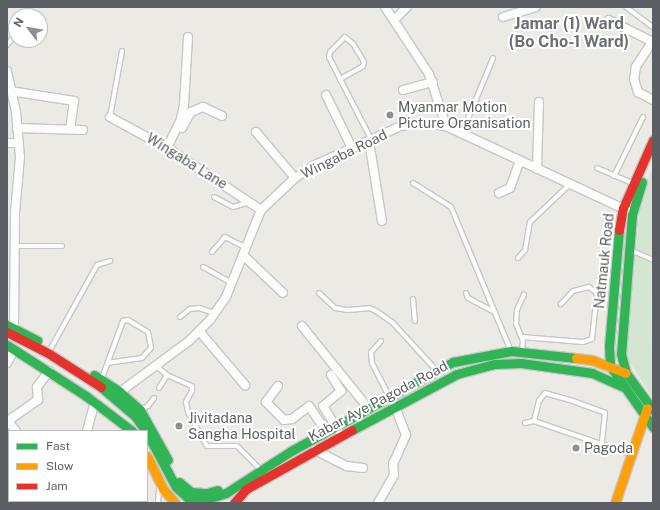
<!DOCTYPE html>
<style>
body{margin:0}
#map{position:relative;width:660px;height:510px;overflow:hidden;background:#ebeae5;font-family:"Public Sans",sans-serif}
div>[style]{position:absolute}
.green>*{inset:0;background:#d4e6d2}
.roads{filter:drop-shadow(1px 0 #c7c7c7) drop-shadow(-1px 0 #c7c7c7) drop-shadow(0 1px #c7c7c7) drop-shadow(0 -1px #c7c7c7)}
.lane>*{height:4px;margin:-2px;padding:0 2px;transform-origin:2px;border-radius:2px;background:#fcfcfb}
.street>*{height:8px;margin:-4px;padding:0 4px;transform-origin:4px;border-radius:4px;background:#fcfcfb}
.fast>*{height:9px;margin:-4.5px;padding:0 4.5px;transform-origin:4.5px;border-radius:4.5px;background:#30b455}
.slow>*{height:9px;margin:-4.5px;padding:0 4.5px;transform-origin:4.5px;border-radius:4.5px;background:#ff9f0a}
.jam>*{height:9px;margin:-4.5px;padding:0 4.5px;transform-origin:4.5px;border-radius:4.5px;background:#e5322d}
.dots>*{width:11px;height:11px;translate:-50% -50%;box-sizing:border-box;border:2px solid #fff;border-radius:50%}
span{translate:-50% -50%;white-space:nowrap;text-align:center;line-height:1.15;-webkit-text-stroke:4px #fff;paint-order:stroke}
.poi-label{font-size:14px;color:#5b5e62}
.left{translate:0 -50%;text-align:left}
.street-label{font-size:14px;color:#5b5e62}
.quarter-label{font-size:16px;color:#6c7074;font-weight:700}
.frame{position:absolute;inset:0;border:8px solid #5b5e62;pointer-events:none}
.legend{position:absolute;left:8px;top:430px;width:140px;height:72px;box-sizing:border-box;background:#fff;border:1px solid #bdbfc0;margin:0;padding:5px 7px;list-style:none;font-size:12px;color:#5b5e62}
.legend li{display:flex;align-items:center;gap:8px;height:20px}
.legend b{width:20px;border:1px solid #bdbfc0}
.north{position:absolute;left:8px;top:8px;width:40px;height:40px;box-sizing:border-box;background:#fff;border:1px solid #bdbfc0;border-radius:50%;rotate:301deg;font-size:11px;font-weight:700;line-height:16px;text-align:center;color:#5b5e62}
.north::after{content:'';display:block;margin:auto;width:14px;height:18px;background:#8d8f90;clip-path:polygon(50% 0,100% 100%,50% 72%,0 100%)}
</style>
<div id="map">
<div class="green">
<div style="clip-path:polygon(653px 168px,651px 312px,653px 399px,629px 361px,627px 351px,641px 193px)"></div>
</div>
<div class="roads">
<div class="lane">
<div style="left:626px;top:7px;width:34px;rotate:37deg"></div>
<div style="left:7px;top:45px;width:14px;rotate:-51deg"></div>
<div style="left:340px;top:79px;width:26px;rotate:-29deg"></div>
<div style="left:363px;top:66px;width:4px;rotate:-76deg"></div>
<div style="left:364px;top:62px;width:21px;rotate:-121deg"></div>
<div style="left:353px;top:44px;width:11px;rotate:-139deg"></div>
<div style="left:345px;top:37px;width:21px;rotate:135deg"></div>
<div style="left:330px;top:52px;width:5px;rotate:101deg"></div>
<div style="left:329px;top:57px;width:25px;rotate:63deg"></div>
<div style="left:340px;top:79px;width:68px;rotate:62.7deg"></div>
<div style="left:110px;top:117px;width:67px;rotate:-79.7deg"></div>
<div style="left:462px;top:133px;width:81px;rotate:-67.5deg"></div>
<div style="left:597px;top:168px;width:38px;rotate:23deg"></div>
<div style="left:614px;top:176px;width:66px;rotate:-63.8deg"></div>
<div style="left:413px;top:183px;width:45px;rotate:32.3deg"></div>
<div style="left:451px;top:207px;width:154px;rotate:67.4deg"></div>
<div style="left:214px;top:197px;width:21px;rotate:28deg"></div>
<div style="left:233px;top:207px;width:18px;rotate:-16deg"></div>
<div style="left:15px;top:246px;width:47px"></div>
<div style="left:630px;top:250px;width:25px;rotate:23deg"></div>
<div style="left:212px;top:252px;width:20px;rotate:-49deg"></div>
<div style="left:225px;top:237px;width:22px;rotate:27deg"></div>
<div style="left:518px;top:258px;width:11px;rotate:-49deg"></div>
<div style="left:525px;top:250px;width:28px;rotate:-80deg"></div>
<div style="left:530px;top:222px;width:54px;rotate:-43.5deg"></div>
<div style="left:203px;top:267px;width:33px;rotate:29deg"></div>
<div style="left:319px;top:293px;width:22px;rotate:43deg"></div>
<div style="left:335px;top:308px;width:13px;rotate:9deg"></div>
<div style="left:348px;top:310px;width:21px;rotate:-5deg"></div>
<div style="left:369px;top:308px;width:8px;rotate:23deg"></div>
<div style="left:376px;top:311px;width:19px;rotate:35deg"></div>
<div style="left:392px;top:322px;width:64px;rotate:47.5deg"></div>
<div style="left:466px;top:293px;width:5px;rotate:68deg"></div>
<div style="left:468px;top:298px;width:30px;rotate:28deg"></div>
<div style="left:413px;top:299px;width:22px;rotate:85deg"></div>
<div style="left:180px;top:317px;width:13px;rotate:-39deg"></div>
<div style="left:190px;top:309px;width:9px;rotate:-6deg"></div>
<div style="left:199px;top:308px;width:16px;rotate:18deg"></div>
<div style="left:522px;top:337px;width:61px;rotate:4.7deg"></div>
<div style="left:583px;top:342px;width:9px;rotate:-18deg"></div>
<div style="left:592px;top:339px;width:46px;rotate:-83.8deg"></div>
<div style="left:597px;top:293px;width:10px;rotate:-143deg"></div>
<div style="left:589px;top:287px;width:16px;rotate:166deg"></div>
<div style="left:573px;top:291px;width:18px;rotate:133deg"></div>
<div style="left:381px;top:341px;width:15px;rotate:132deg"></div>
<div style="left:371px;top:352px;width:11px;rotate:85deg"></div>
<div style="left:372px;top:363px;width:37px;rotate:63deg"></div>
<div style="left:51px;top:348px;width:95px;rotate:-61deg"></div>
<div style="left:97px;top:265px;width:14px;rotate:-17deg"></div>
<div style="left:522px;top:350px;width:9px;rotate:-84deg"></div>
<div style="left:523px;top:341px;width:18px;rotate:-112deg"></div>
<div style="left:516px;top:324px;width:14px;rotate:-86deg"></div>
<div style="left:517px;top:310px;width:17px;rotate:-66deg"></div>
<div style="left:155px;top:365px;width:16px;rotate:40deg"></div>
<div style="left:167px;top:375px;width:27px;rotate:24deg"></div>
<div style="left:192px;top:386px;width:5px;rotate:90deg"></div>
<div style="left:192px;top:391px;width:13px;rotate:119deg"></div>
<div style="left:186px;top:402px;width:10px;rotate:79deg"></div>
<div style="left:188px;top:412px;width:39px;rotate:61deg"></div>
<div style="left:207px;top:446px;width:30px"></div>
<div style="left:237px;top:446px;width:33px;rotate:45deg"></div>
<div style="left:102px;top:378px;width:61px;rotate:-69.8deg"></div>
<div style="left:123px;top:321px;width:5px;rotate:-11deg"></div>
<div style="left:128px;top:320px;width:23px;rotate:31deg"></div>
<div style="left:148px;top:332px;width:16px;rotate:79deg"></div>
<div style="left:151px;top:348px;width:13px;rotate:132deg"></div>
<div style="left:142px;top:358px;width:34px;rotate:172deg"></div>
<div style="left:159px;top:388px;width:15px;rotate:-58deg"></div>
<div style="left:141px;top:410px;width:8px;rotate:-30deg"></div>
<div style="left:148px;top:406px;width:10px;rotate:-53deg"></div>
<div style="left:534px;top:421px;width:21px;rotate:-76deg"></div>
<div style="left:539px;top:401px;width:10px;rotate:-53deg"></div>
<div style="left:545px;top:393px;width:26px;rotate:16deg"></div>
<div style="left:570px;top:400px;width:37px;rotate:20deg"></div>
<div style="left:605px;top:413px;width:31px;rotate:96deg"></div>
<div style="left:525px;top:423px;width:9px;rotate:-13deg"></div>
<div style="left:534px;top:421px;width:102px;rotate:19deg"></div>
<div style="left:158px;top:503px;width:16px;rotate:-86deg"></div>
</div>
<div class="street">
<div style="left:385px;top:7px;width:80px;rotate:56.7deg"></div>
<div style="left:429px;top:74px;width:55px;rotate:71.9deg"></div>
<div style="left:503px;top:17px;width:34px;rotate:-17deg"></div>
<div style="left:395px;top:19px;width:17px;rotate:-45deg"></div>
<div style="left:609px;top:20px;width:49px;rotate:26.6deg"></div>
<div style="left:652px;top:42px;width:30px;rotate:123deg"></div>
<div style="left:636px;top:67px;width:12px;rotate:99deg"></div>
<div style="left:634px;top:79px;width:14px;rotate:73deg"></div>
<div style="left:638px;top:92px;width:17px;rotate:28deg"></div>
<div style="left:7px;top:71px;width:42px;rotate:77.6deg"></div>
<div style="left:16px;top:112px;width:45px;rotate:84.9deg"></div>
<div style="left:20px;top:157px;width:56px;rotate:95.1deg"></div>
<div style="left:15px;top:213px;width:115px;rotate:90.5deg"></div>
<div style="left:403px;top:90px;width:31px;rotate:-15deg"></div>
<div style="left:10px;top:91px;width:65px;rotate:8.9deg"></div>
<div style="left:74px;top:101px;width:27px;rotate:98deg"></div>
<div style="left:326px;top:95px;width:59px;rotate:63.9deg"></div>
<div style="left:110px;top:117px;width:71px;rotate:28.7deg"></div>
<div style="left:172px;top:151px;width:107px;rotate:33.5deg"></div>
<div style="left:17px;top:128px;width:66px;rotate:1.7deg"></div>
<div style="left:182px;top:128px;width:18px;rotate:-61deg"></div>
<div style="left:191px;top:112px;width:13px;rotate:-23deg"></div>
<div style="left:203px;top:107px;width:21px;rotate:25deg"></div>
<div style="left:256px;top:132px;width:60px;rotate:49.7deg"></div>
<div style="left:369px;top:141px;width:81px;rotate:80.8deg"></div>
<div style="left:7px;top:143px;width:12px"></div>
<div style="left:167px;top:148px;width:32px;rotate:-64deg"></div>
<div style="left:181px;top:119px;width:14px;rotate:-78deg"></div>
<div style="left:184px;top:105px;width:68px;rotate:-86.6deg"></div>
<div style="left:537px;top:169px;width:67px;rotate:-88.3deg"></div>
<div style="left:499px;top:193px;width:12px;rotate:-24deg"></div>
<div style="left:510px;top:188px;width:29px;rotate:-70deg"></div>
<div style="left:243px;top:255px;width:55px;rotate:43.5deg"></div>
<div style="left:302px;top:326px;width:105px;rotate:51.2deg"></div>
<div style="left:200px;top:332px;width:70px;rotate:49.7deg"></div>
<div style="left:7px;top:363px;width:15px;rotate:-62deg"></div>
<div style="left:331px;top:375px;width:19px;rotate:58deg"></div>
<div style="left:341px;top:391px;width:23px;rotate:140deg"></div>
<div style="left:323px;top:406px;width:28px;rotate:58deg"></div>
<div style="left:278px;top:386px;width:20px;rotate:127deg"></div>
<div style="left:266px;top:402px;width:25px;rotate:45deg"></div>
<div style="left:284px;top:420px;width:8px;rotate:-7deg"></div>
<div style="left:292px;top:419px;width:21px;rotate:-37deg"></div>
<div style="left:309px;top:406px;width:30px;rotate:56deg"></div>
<div style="left:120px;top:392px;width:86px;rotate:-36.5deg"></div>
<div style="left:189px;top:341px;width:30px;rotate:-45deg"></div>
<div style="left:210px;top:320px;width:28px;rotate:-55deg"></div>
<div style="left:226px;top:297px;width:94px;rotate:-68.1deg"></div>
<div style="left:261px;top:210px;width:47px;rotate:-43.3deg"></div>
<div style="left:295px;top:178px;width:24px;rotate:-33deg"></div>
<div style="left:315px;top:165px;width:94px;rotate:-24.4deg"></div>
<div style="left:401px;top:126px;width:18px;rotate:-9deg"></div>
<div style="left:419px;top:123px;width:27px;rotate:6deg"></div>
<div style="left:446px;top:126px;width:199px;rotate:25deg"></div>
<div style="left:16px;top:431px;width:11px;rotate:-131deg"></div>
<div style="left:9px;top:423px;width:6px;rotate:-59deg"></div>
<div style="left:12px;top:418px;width:32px;rotate:-35deg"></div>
<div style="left:38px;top:400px;width:13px;rotate:-94deg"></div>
<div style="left:37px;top:387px;width:20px;rotate:-53deg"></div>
<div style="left:87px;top:431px;width:30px;rotate:-75deg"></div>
<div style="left:315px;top:450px;width:36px;rotate:27deg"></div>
<div style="left:347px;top:466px;width:16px;rotate:7deg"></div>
<div style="left:64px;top:501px;width:2px;rotate:63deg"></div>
<div style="left:378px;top:503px;width:32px;rotate:-60deg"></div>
<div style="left:394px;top:475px;width:11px;rotate:-95deg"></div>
<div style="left:393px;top:464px;width:32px;rotate:-66deg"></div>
<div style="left:406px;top:435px;width:30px;rotate:-111deg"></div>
</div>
<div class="fast">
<div style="left:642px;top:182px;width:34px;rotate:107deg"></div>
<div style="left:632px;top:215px;width:139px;rotate:94.5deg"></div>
<div style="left:621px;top:354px;width:20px;rotate:75deg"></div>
<div style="left:626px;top:373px;width:46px;rotate:53.9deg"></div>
<div style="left:619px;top:230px;width:116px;rotate:94.9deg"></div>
<div style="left:609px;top:346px;width:20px;rotate:87deg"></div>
<div style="left:610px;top:366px;width:75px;rotate:54.8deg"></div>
<div style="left:7px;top:325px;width:34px;rotate:27deg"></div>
<div style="left:7px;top:345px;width:94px;rotate:32.8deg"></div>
<div style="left:86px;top:396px;width:58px;rotate:37.3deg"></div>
<div style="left:94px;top:375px;width:31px;rotate:33deg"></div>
<div style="left:120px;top:392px;width:27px;rotate:42deg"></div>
<div style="left:140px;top:410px;width:57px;rotate:60.8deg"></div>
<div style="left:101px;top:387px;width:45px;rotate:40.5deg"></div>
<div style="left:135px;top:416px;width:19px;rotate:54deg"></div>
<div style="left:352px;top:430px;width:119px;rotate:-28.1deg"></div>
<div style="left:457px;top:374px;width:39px;rotate:-15deg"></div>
<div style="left:495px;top:364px;width:26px;rotate:-2deg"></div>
<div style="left:521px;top:363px;width:72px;rotate:8deg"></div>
<div style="left:592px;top:373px;width:35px;rotate:24deg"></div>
<div style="left:147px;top:433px;width:61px;rotate:61.8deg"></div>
<div style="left:176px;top:487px;width:16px;rotate:43deg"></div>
<div style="left:188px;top:498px;width:12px;rotate:14deg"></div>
<div style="left:200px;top:501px;width:27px;rotate:-17deg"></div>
<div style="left:226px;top:493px;width:77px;rotate:-32.9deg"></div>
<div style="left:291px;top:451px;width:185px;rotate:-28.8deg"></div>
<div style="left:453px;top:362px;width:59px;rotate:-10.7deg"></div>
<div style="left:511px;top:351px;width:65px;rotate:6.1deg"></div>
<div style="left:179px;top:482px;width:16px;rotate:40deg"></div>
<div style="left:191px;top:492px;width:16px;rotate:4deg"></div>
<div style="left:207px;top:493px;width:11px;rotate:-15deg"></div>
</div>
<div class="slow">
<div style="left:576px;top:358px;width:16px;rotate:7deg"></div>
<div style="left:592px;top:360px;width:36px;rotate:21deg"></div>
<div style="left:147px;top:456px;width:37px;rotate:64deg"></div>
<div style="left:163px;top:489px;width:18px;rotate:49deg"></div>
<div style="left:615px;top:503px;width:100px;rotate:-71.4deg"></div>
</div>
<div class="jam">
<div style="left:619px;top:230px;width:22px;rotate:-80deg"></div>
<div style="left:623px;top:208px;width:74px;rotate:-66.2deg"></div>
<div style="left:7px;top:332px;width:46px;rotate:27.1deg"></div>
<div style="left:48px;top:353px;width:63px;rotate:32.7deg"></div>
<div style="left:234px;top:503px;width:18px;rotate:-49deg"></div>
<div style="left:246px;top:489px;width:121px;rotate:-29.1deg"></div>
</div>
</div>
<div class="dots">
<div style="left:390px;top:115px;background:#8d8f90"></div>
<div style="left:179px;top:426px;background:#8d8f90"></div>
<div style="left:576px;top:448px;background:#8d8f90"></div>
</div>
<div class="poi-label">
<span class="left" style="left:398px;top:115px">Myanmar Motion<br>Picture Organisation</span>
<span class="left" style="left:188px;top:426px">Jivitadana<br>Sangha Hospital</span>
<span class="left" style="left:584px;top:448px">Pagoda</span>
</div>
<div class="street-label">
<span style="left:344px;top:154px;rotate:-26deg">Wingaba Road</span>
<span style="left:187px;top:161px;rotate:32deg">Wingaba Lane</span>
<span style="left:604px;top:261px;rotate:-84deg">Natmauk Road</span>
<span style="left:378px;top:401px;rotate:-28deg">Kabar Aye Pagoda Road</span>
</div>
<div class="quarter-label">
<span style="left:569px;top:33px">Jamar (1) Ward<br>(Bo Cho-1 Ward)</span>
</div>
<div class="frame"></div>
<ul class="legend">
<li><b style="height:5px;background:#30b455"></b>Fast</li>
<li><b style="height:5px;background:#ff9f0a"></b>Slow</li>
<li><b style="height:5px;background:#e5322d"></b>Jam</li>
</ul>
<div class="north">N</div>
</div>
